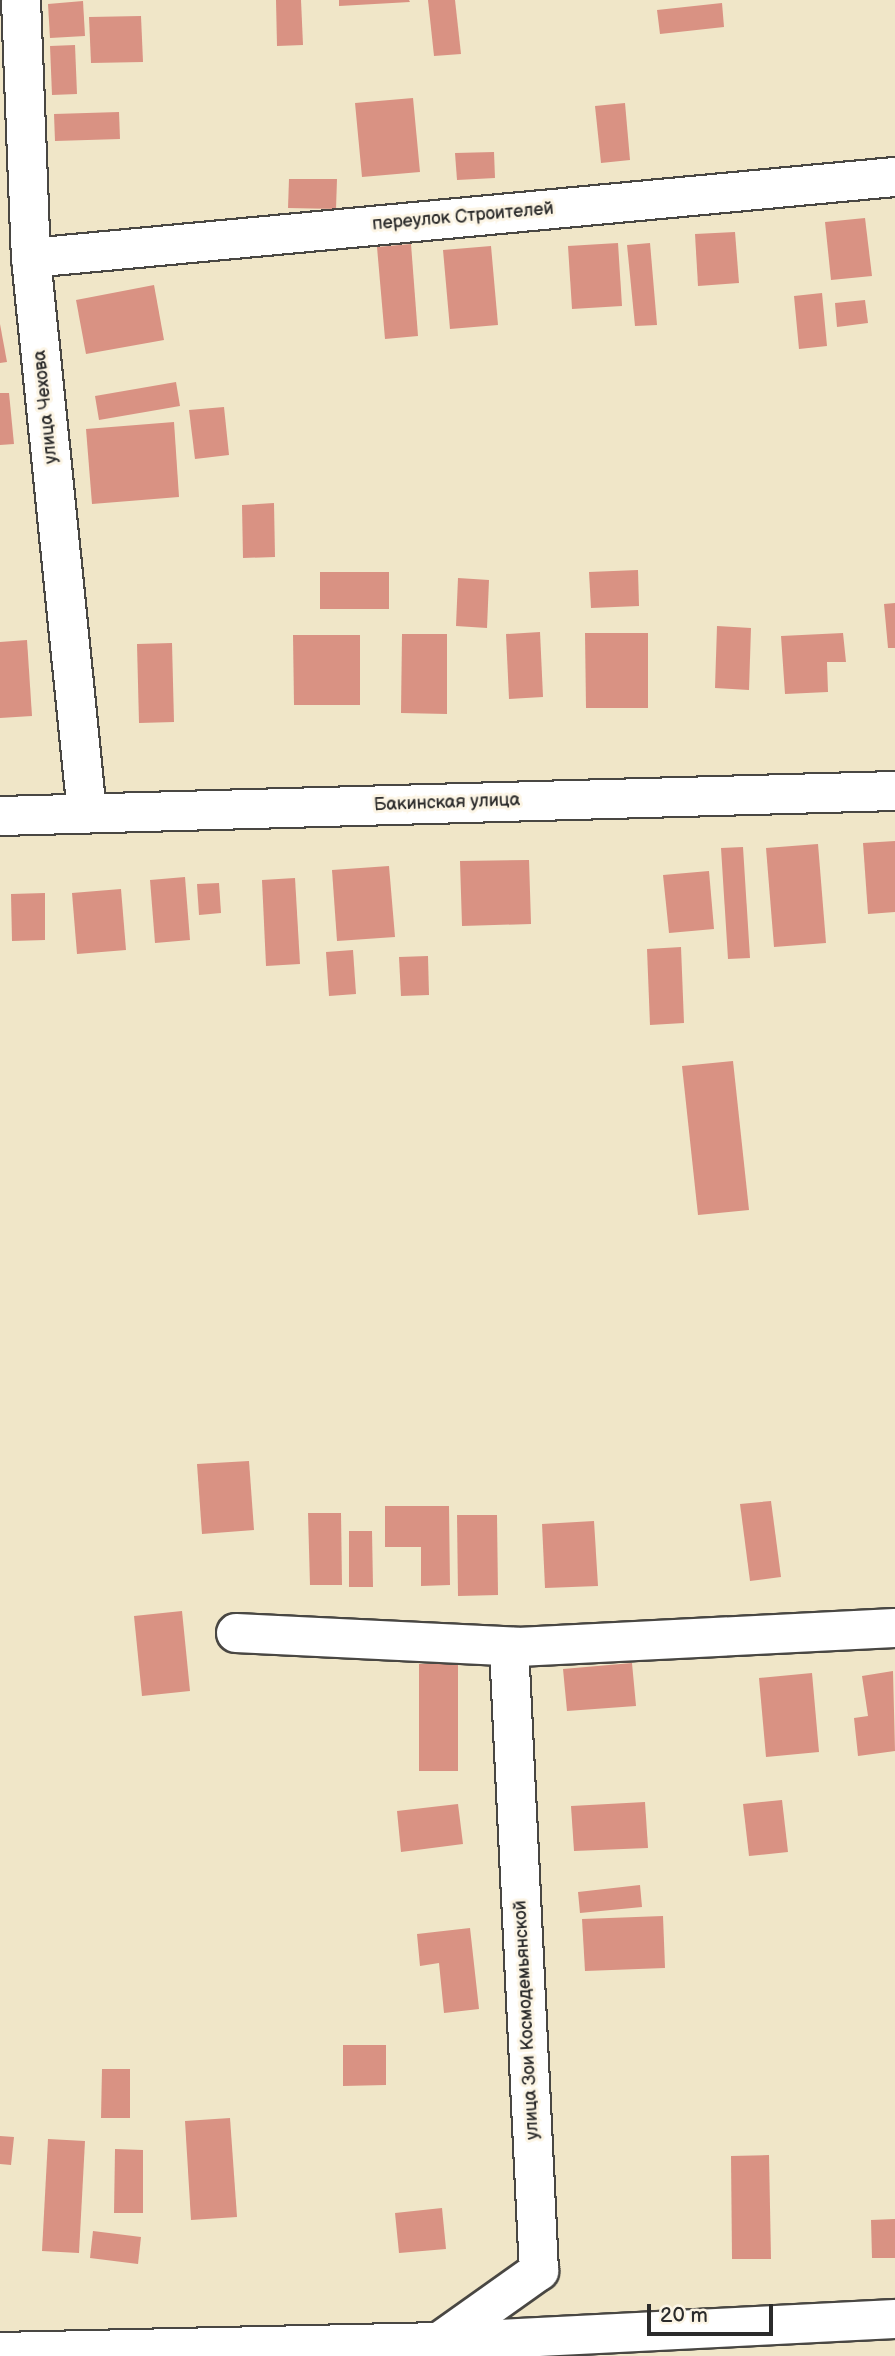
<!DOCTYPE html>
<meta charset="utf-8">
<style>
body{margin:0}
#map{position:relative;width:895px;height:2356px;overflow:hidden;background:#f0e6c8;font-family:"Balsamiq Sans",sans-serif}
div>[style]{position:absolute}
.building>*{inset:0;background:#d99283}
.roads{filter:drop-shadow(2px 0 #494743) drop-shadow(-2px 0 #494743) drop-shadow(0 2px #494743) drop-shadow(0 -2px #494743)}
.minor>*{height:38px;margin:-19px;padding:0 19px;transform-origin:19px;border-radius:19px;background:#fff}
span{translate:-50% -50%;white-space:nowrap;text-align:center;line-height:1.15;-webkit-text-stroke:6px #fcf5e5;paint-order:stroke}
.street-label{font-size:18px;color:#2b2b2b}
.scale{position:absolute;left:647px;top:2304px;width:126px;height:32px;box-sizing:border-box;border:4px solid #2b2b2b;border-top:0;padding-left:9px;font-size:21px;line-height:24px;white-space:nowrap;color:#2b2b2b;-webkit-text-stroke:5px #fcf5e5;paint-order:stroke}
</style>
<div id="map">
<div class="building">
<div style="clip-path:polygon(276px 0,301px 0,303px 45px,277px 46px)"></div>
<div style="clip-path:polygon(339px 0,409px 0,410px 2px,339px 6px)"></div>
<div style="clip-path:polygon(428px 0,455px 0,461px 54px,434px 56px)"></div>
<div style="clip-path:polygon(83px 1px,85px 36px,50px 38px,48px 4px)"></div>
<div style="clip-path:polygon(722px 3px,724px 27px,660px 34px,657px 10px)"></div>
<div style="clip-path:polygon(141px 16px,143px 62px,91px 63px,89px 17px)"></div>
<div style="clip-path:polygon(75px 45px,77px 94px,52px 95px,50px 46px)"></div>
<div style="clip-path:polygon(413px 98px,420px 172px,362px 177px,355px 103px)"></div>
<div style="clip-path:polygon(625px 103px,630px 160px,601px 163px,595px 106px)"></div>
<div style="clip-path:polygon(119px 112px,120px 139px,55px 141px,54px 114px)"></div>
<div style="clip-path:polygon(494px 152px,495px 178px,457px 180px,455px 153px)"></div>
<div style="clip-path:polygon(289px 179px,337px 179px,336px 209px,288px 208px)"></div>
<div style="clip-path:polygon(865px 218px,872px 276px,831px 280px,825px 222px)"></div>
<div style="clip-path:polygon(735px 232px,739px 283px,698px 286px,695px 234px)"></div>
<div style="clip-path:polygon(618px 243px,622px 306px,572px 309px,568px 246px)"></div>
<div style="clip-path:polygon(650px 243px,657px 325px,635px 326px,627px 245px)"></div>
<div style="clip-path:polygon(411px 244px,418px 336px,385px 339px,377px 247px)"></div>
<div style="clip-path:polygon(491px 246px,498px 325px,450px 329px,443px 250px)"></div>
<div style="clip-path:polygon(154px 285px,164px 340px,86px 354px,76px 300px)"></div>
<div style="clip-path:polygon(822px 293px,827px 346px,799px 349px,794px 296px)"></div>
<div style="clip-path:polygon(865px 300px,868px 323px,837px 327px,835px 303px)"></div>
<div style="clip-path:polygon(0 324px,7px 362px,0 363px)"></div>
<div style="clip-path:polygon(176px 382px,180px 406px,99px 420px,95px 396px)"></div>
<div style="clip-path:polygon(0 393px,9px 393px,14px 444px,0 445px)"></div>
<div style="clip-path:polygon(224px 407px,229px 455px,195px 459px,189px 410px)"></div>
<div style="clip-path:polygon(174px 422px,179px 497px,92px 504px,86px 429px)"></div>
<div style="clip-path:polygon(274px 503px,275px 557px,243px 558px,242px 505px)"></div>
<div style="clip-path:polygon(638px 570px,639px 606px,591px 608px,589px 572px)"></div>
<div style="clip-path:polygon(320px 572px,389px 572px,389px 609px,320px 609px)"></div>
<div style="clip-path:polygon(458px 578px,489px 580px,487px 628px,456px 626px)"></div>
<div style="clip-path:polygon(895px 603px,895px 648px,888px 648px,884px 604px)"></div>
<div style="clip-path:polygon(717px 626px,751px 628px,749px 690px,715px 688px)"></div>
<div style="clip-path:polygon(540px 632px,543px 697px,509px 699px,506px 634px)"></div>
<div style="clip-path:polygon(585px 633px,648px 633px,648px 708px,586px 708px)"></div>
<div style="clip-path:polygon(843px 633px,846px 662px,827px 662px,828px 692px,785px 694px,781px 636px)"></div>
<div style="clip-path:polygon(402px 634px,447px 634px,447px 714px,401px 713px)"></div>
<div style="clip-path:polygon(293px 635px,360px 635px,360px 705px,294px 705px)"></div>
<div style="clip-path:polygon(27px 640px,32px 716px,0 718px,0 642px)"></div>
<div style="clip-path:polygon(172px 643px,174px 722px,139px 723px,137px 644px)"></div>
<div style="clip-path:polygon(895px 841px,895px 912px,868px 914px,863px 843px)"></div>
<div style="clip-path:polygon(818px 844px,826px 943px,774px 947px,766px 848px)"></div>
<div style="clip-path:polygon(743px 847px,750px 958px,728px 959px,721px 848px)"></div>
<div style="clip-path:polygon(529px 860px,531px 924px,462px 926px,460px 861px)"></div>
<div style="clip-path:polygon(389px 866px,395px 937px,337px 941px,332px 870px)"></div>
<div style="clip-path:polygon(709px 871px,714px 929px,669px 933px,663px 875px)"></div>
<div style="clip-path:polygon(185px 877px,190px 940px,155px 943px,150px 880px)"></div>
<div style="clip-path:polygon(295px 878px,300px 964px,266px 966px,262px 880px)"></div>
<div style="clip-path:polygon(219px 883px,221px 913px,199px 915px,197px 884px)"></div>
<div style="clip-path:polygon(121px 889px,126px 950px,77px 954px,72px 893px)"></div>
<div style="clip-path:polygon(45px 893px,45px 940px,12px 941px,11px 894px)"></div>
<div style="clip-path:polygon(681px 947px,684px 1023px,650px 1025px,647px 949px)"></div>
<div style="clip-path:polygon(353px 950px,356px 994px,329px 996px,326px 952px)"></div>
<div style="clip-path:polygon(428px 956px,429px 995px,401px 996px,399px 957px)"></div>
<div style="clip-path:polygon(733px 1061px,749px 1210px,698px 1215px,682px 1066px)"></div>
<div style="clip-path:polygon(249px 1461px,254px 1530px,202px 1534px,197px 1464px)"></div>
<div style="clip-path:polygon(771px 1501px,781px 1577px,750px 1581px,740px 1504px)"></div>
<div style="clip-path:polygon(385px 1506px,449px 1506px,450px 1585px,421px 1586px,421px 1547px,385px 1547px)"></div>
<div style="clip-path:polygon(308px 1513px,341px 1513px,342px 1585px,310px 1585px)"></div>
<div style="clip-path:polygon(457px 1515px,497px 1515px,498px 1595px,458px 1596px)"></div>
<div style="clip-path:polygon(594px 1521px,598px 1586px,545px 1588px,542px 1524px)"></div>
<div style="clip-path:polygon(349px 1531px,372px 1531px,373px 1587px,349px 1587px)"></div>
<div style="clip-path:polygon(182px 1611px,190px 1691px,142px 1696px,134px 1616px)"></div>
<div style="clip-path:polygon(632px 1663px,636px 1706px,567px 1711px,563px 1669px)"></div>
<div style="clip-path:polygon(419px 1664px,458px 1664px,458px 1771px,419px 1771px)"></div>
<div style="clip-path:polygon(893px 1671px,895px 1751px,858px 1756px,854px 1718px,868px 1716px,862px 1676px)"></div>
<div style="clip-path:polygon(812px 1673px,819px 1752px,766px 1757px,759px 1678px)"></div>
<div style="clip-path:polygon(782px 1800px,788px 1852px,749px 1856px,743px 1804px)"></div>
<div style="clip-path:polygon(645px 1802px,648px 1848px,574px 1851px,571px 1806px)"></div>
<div style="clip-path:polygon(458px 1804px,463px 1844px,401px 1852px,397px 1811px)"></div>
<div style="clip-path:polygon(640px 1885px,642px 1907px,580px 1913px,578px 1892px)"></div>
<div style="clip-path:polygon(663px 1916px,665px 1968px,585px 1971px,582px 1919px)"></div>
<div style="clip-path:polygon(470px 1928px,479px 2009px,444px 2013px,439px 1963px,420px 1966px,417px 1934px)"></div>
<div style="clip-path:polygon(343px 2045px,386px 2045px,386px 2085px,343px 2086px)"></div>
<div style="clip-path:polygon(102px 2069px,130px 2069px,130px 2118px,101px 2118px)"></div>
<div style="clip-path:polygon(230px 2118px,237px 2217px,191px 2220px,185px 2121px)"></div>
<div style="clip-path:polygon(0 2136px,14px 2137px,11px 2165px,0 2164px)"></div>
<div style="clip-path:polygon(48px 2139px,85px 2141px,79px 2253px,42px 2251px)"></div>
<div style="clip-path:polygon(115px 2149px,143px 2150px,143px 2213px,114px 2213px)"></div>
<div style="clip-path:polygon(769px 2155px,771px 2259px,732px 2259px,731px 2156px)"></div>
<div style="clip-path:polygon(442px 2208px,446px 2249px,399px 2253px,395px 2213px)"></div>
<div style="clip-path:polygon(895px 2219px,895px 2258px,872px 2258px,871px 2220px)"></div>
<div style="clip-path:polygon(93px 2231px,141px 2237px,138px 2264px,90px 2258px)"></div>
</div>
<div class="roads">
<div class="minor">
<div style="left:21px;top:0;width:258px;rotate:87.8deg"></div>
<div style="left:31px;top:258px;width:558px;rotate:84.24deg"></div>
<div style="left:31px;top:258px;width:868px;rotate:-5.36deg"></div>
<div style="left:0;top:816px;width:895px;rotate:-1.6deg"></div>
<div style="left:236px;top:1633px;width:282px;rotate:2.8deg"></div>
<div style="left:518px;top:1647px;width:377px;rotate:-2.9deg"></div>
<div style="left:439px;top:2342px;width:123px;rotate:-35.4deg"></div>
<div style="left:539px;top:2271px;width:625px;rotate:-92.75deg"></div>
<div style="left:0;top:2352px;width:439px;rotate:-1.3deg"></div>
<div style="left:439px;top:2342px;width:457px;rotate:-2.9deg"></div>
</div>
</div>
<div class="street-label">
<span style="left:463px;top:217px;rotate:-5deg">переулок Строителей</span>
<span style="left:46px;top:407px;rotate:-96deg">улица Чехова</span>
<span style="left:447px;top:803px;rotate:-2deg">Бакинская улица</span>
<span style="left:527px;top:2020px;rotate:-93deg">улица Зои Космодемьянской</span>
</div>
<div class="scale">20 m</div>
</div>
